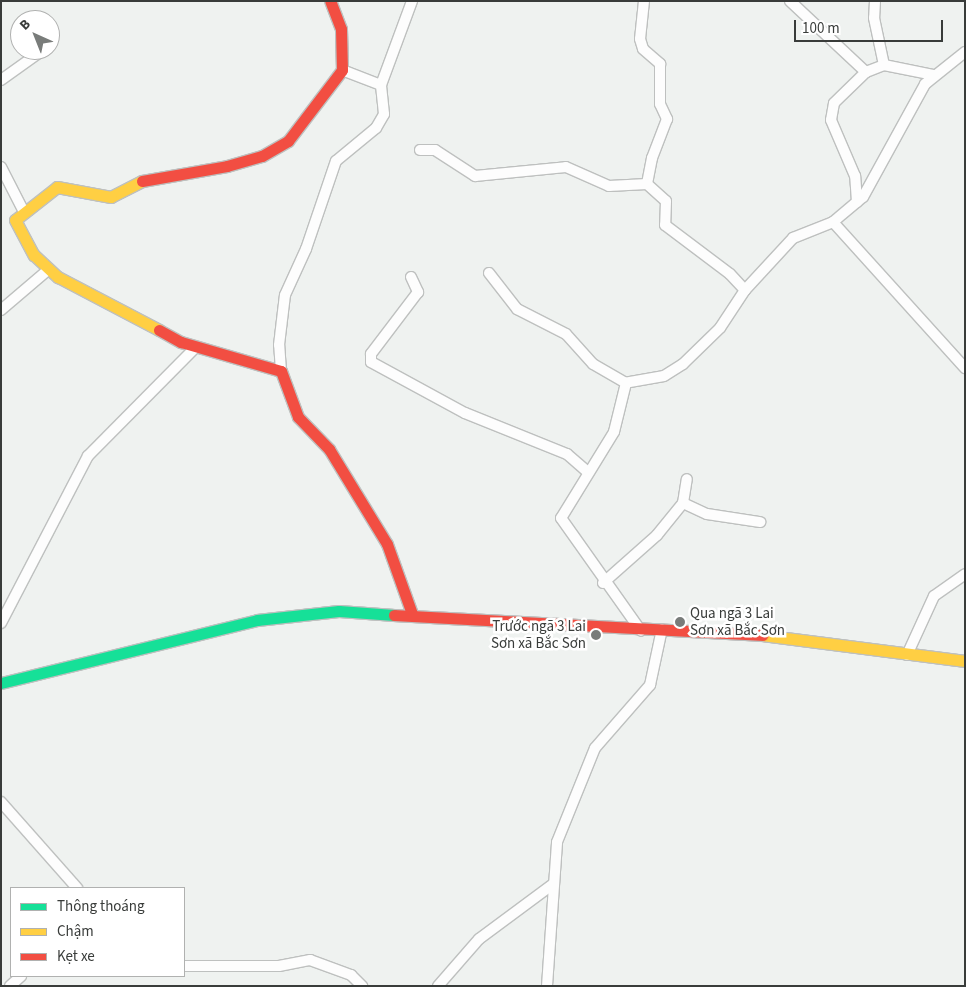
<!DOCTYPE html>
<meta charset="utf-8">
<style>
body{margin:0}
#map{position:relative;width:966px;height:987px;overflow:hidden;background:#eff2f0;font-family:"Source Sans 3",sans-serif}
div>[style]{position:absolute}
.roads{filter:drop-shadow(1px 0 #bec0bf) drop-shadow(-1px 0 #bec0bf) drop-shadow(0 1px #bec0bf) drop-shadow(0 -1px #bec0bf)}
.street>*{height:10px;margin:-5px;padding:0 5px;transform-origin:5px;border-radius:5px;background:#fdfdfd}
.fast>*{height:11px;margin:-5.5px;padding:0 5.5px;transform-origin:5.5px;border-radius:5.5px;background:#16e098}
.slow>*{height:11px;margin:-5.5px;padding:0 5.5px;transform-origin:5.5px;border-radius:5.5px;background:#ffcf43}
.jam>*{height:11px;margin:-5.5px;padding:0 5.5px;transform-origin:5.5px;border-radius:5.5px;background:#f24e42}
.dots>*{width:14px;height:14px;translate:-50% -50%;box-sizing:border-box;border:2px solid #fff;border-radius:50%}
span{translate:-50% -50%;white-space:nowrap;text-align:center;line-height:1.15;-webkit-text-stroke:5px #fff;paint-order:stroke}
.poi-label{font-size:15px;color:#393c3a}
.left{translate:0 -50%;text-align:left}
.right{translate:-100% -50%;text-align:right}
.frame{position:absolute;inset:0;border:2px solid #393c3a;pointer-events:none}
.legend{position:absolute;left:10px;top:887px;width:175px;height:90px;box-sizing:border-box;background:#fff;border:1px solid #b0b1b0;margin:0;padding:6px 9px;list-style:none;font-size:15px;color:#393c3a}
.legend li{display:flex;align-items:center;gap:10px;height:25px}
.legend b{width:25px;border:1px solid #b0b1b0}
.north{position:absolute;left:10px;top:10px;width:50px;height:50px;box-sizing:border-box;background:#fff;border:1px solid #b0b1b0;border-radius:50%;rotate:316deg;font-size:14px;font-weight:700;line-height:20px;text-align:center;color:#393c3a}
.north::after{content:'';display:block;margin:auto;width:18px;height:22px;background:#797c7a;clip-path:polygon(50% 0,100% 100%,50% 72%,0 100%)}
.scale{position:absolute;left:794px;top:20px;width:149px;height:22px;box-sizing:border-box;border:2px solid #393c3a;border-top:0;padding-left:6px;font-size:15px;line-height:18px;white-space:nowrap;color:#393c3a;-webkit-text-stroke:4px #fff;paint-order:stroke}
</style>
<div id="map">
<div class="roads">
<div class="street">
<div style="left:644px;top:1px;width:38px;rotate:96deg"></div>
<div style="left:640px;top:39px;width:10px;rotate:73deg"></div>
<div style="left:643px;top:49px;width:23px;rotate:41deg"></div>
<div style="left:660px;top:64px;width:40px;rotate:90deg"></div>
<div style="left:660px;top:104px;width:17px;rotate:65deg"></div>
<div style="left:667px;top:119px;width:42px;rotate:111deg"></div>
<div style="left:652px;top:158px;width:26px;rotate:101deg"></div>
<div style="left:790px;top:1px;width:104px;rotate:43.1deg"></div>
<div style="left:875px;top:1px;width:17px;rotate:93deg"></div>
<div style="left:874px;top:18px;width:48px;rotate:78deg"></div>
<div style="left:342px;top:70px;width:42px;rotate:21deg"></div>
<div style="left:1px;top:80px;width:52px;rotate:-35.5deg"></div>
<div style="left:420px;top:150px;width:15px"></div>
<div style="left:435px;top:150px;width:48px;rotate:33deg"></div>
<div style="left:475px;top:176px;width:91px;rotate:-5.6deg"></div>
<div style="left:566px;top:167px;width:47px;rotate:23.8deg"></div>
<div style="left:609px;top:186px;width:38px;rotate:-3deg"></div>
<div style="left:647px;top:184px;width:25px;rotate:42deg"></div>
<div style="left:666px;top:201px;width:24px;rotate:92deg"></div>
<div style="left:665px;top:225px;width:81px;rotate:37deg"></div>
<div style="left:730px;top:274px;width:22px;rotate:47deg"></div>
<div style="left:745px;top:290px;width:45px;rotate:123.3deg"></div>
<div style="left:720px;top:328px;width:52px;rotate:135.8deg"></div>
<div style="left:683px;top:364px;width:22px;rotate:148deg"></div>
<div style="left:664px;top:376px;width:39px;rotate:170deg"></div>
<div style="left:626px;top:383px;width:50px;rotate:103.8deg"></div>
<div style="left:614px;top:432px;width:101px;rotate:121.6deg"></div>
<div style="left:561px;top:518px;width:138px;rotate:54.7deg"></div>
<div style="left:1px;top:167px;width:48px;rotate:62.9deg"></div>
<div style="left:857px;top:202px;width:26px;rotate:-94deg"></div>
<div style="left:855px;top:176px;width:61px;rotate:-113.2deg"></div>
<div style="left:831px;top:120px;width:17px;rotate:-80deg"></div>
<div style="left:834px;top:103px;width:45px;rotate:-44.1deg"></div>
<div style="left:866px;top:72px;width:19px;rotate:-21deg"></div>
<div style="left:884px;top:65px;width:50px;rotate:11.5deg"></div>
<div style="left:833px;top:222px;width:197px;rotate:47.9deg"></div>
<div style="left:489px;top:273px;width:46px;rotate:52.1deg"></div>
<div style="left:517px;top:309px;width:55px;rotate:27deg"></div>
<div style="left:566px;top:334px;width:40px;rotate:48deg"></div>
<div style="left:593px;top:364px;width:38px;rotate:30deg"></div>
<div style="left:411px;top:277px;width:17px;rotate:65deg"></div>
<div style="left:418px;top:292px;width:78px;rotate:127.2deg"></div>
<div style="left:371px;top:354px;width:8px;rotate:90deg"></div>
<div style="left:371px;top:362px;width:107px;rotate:28.5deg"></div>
<div style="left:465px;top:413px;width:110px;rotate:21.9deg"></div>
<div style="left:567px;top:454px;width:28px;rotate:41deg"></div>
<div style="left:745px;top:290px;width:71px;rotate:-47.3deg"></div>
<div style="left:793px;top:238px;width:43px;rotate:-21.8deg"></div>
<div style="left:833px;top:222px;width:39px;rotate:-40deg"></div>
<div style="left:863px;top:197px;width:129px;rotate:-61.2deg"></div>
<div style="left:925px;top:84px;width:51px;rotate:-38.7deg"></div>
<div style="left:1px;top:310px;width:62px;rotate:-40.4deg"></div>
<div style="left:281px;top:371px;width:26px;rotate:-94deg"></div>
<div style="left:279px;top:345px;width:50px;rotate:-83.2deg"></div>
<div style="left:285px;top:295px;width:51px;rotate:-65.5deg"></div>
<div style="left:306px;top:249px;width:93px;rotate:-71.2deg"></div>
<div style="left:336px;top:161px;width:52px;rotate:-39.5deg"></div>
<div style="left:376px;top:128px;width:16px;rotate:-60deg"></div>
<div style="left:384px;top:114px;width:29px;rotate:-96deg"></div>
<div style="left:381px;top:85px;width:90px;rotate:-69.7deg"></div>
<div style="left:683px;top:503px;width:26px;rotate:25deg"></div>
<div style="left:707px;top:514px;width:54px;rotate:8.6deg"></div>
<div style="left:603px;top:583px;width:72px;rotate:-41.6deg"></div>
<div style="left:657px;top:535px;width:41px;rotate:-50.9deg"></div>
<div style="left:683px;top:503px;width:24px;rotate:-81deg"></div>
<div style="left:1px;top:623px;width:188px;rotate:-62.5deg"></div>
<div style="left:88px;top:456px;width:153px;rotate:-45.3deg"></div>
<div style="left:907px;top:655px;width:65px;rotate:-65.4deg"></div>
<div style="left:934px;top:596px;width:38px;rotate:-35deg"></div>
<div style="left:1px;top:802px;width:115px;rotate:48.5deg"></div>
<div style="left:184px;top:966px;width:95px"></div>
<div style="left:279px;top:966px;width:32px;rotate:-11deg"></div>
<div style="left:310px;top:960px;width:44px;rotate:20.1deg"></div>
<div style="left:351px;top:975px;width:16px;rotate:45deg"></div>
<div style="left:10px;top:986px;width:15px;rotate:-42deg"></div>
<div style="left:438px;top:986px;width:62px;rotate:-48.9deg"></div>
<div style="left:479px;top:939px;width:92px;rotate:-36.6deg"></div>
<div style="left:547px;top:986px;width:144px;rotate:-86deg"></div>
<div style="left:557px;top:842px;width:101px;rotate:-68deg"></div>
<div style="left:595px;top:748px;width:84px;rotate:-48.9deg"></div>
<div style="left:650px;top:685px;width:57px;rotate:-77.9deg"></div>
</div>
<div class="fast">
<div style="left:1px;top:683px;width:264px;rotate:-13.8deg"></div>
<div style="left:257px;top:620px;width:82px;rotate:-6.3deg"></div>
<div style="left:339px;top:611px;width:55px;rotate:4.2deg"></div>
</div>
<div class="slow">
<div style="left:142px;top:181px;width:35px;rotate:153deg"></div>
<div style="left:111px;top:197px;width:55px;rotate:-169.5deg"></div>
<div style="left:57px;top:187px;width:53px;rotate:141.8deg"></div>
<div style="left:15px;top:220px;width:40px;rotate:62deg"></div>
<div style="left:34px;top:255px;width:33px;rotate:43deg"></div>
<div style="left:58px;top:277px;width:114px;rotate:27.7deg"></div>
<div style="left:762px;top:635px;width:205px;rotate:7.3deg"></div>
</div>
<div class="jam">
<div style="left:142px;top:181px;width:86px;rotate:-10deg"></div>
<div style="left:227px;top:166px;width:36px;rotate:-16deg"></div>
<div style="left:262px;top:156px;width:30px;rotate:-30deg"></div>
<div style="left:288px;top:141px;width:89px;rotate:-52.7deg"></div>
<div style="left:342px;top:70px;width:41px;rotate:-91.4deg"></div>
<div style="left:341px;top:29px;width:30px;rotate:-111deg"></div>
<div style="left:159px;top:330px;width:25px;rotate:29deg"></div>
<div style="left:181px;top:342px;width:104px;rotate:16.2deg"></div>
<div style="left:281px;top:371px;width:49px;rotate:69.7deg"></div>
<div style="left:298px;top:417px;width:45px;rotate:45.9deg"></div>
<div style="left:329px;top:449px;width:111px;rotate:58.6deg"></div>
<div style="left:387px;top:544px;width:74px;rotate:70.3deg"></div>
<div style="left:394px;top:615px;width:369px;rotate:3.1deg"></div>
</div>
</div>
<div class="dots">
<div style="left:680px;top:622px;background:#797c7a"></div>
<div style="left:596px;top:635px;background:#797c7a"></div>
</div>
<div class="poi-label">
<span class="left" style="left:690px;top:622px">Qua ngã 3 Lai<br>Sơn xã Bắc Sơn</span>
<span class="right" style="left:586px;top:635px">Trước ngã 3 Lai<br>Sơn xã Bắc Sơn</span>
</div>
<div class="frame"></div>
<ul class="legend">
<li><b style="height:6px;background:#16e098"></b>Thông thoáng</li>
<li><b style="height:6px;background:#ffcf43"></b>Chậm</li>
<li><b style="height:6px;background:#f24e42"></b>Kẹt xe</li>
</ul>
<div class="north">B</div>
<div class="scale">100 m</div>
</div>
